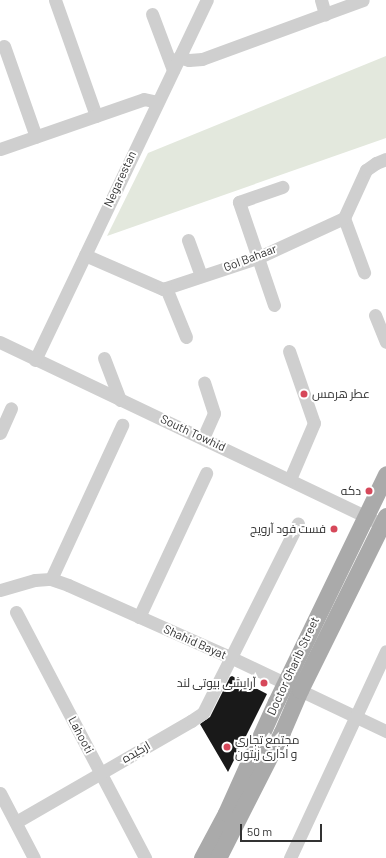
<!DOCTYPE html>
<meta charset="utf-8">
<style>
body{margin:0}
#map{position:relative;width:386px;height:858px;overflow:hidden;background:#fff;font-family:Barlow,Cairo,sans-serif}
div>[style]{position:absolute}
.green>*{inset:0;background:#e3e8dd}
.building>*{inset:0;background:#191919}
.minor>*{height:13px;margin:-6.5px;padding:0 6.5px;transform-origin:6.5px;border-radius:6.5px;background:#cfcfcf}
.major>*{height:17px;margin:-8.5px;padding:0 8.5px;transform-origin:8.5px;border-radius:8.5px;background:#aaa}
.dots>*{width:11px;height:11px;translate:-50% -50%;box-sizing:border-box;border:2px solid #fff;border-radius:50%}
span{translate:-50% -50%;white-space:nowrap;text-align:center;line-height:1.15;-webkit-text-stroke:4px #fff;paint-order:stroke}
.street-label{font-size:12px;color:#323232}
.poi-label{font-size:12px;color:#323232}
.left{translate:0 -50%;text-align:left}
.right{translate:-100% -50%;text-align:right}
.scale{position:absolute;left:240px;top:824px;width:82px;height:18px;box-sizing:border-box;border:2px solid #323232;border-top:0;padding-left:5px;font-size:12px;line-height:14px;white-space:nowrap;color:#323232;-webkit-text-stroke:3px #fff;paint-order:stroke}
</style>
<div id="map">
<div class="green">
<div style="clip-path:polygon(386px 56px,386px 138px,107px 236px,148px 153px)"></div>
</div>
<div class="building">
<div style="clip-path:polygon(232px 676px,267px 694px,228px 772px,200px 724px,210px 717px,230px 677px)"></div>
</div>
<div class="minor">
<div style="left:55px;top:0;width:123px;rotate:70.5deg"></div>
<div style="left:321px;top:0;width:15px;rotate:74deg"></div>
<div style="left:152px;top:14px;width:60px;rotate:69.4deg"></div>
<div style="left:4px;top:46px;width:96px;rotate:70.6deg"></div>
<div style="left:179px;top:57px;width:10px;rotate:17deg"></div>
<div style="left:189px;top:60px;width:13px;rotate:-4deg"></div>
<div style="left:202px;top:59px;width:171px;rotate:-20.1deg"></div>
<div style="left:0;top:149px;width:152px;rotate:-19.1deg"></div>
<div style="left:144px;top:99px;width:13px;rotate:13deg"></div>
<div style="left:344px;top:218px;width:58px;rotate:69.7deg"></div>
<div style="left:188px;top:240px;width:38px;rotate:70deg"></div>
<div style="left:85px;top:255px;width:85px;rotate:23.6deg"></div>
<div style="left:163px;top:289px;width:99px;rotate:-18.3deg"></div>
<div style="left:257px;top:258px;width:96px;rotate:-24.7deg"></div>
<div style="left:344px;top:218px;width:53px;rotate:-65.4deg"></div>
<div style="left:366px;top:170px;width:12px;rotate:-35deg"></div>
<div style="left:376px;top:163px;width:11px;rotate:-22deg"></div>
<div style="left:166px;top:288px;width:53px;rotate:67.8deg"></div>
<div style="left:274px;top:305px;width:109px;rotate:-108.8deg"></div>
<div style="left:239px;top:202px;width:46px;rotate:-19.2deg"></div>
<div style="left:375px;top:315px;width:29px;rotate:68deg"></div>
<div style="left:0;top:342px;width:428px;rotate:25.5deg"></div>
<div style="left:289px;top:351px;width:76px;rotate:70.9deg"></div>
<div style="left:314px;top:423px;width:61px;rotate:113.2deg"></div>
<div style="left:104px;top:358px;width:45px;rotate:69.1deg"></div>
<div style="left:35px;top:360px;width:399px;rotate:-64.5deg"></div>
<div style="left:0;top:433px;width:27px;rotate:-66deg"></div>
<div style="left:203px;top:438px;width:27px;rotate:-66deg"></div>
<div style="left:214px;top:413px;width:32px;rotate:-108deg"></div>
<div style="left:51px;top:579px;width:170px;rotate:-65.2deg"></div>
<div style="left:0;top:590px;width:36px;rotate:-16deg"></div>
<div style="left:35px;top:580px;width:16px;rotate:-4deg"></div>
<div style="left:51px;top:579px;width:18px;rotate:19deg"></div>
<div style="left:68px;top:585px;width:177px;rotate:24deg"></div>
<div style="left:230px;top:657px;width:173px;rotate:25.4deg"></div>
<div style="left:16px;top:612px;width:278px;rotate:62.3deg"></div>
<div style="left:139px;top:617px;width:159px;rotate:-65deg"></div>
<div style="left:0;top:793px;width:73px;rotate:62.4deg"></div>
<div style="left:16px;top:822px;width:202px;rotate:-30deg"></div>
<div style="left:191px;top:721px;width:14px;rotate:-34deg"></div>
<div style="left:203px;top:713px;width:212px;rotate:-63.4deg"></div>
<div style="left:290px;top:858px;width:228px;rotate:-65.1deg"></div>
</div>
<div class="major">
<div style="left:202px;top:858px;width:51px;rotate:-61.9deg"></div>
<div style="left:226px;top:813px;width:122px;rotate:-65.8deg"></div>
<div style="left:276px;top:702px;width:253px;rotate:-64.2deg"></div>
<div style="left:218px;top:858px;width:141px;rotate:-63.1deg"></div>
<div style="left:282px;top:732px;width:46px;rotate:-66.8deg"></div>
<div style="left:300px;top:690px;width:194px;rotate:-63.7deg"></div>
</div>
<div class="dots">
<div style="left:304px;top:394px;background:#d6485a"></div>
<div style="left:369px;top:491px;background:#d6485a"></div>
<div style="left:334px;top:529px;background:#d6485a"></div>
<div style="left:264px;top:683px;background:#d6485a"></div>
<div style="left:227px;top:747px;background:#d6485a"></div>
</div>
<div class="street-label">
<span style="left:120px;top:179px;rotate:-65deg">Negarestan</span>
<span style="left:250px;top:258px;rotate:-21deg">Gol Bahaar</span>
<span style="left:193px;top:433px;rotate:25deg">South Towhid</span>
<span style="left:195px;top:642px;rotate:24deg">Shahid Bayat</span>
<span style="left:293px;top:666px;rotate:-65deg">Doctor Gharib Street</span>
<span style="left:81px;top:735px;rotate:62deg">Lahooti</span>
<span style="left:136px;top:752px;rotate:-30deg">ارکیده</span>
</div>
<div class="poi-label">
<span class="left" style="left:312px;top:394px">عطر هرمس</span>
<span class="right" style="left:361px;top:491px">دکه</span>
<span class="right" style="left:326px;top:529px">فست فود آرویچ</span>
<span class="right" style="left:256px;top:683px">آرایشی بیوتی لند</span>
<span class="left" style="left:235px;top:747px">مجتمع تجاری<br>و اداری زیتون</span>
</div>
<div class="scale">50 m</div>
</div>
